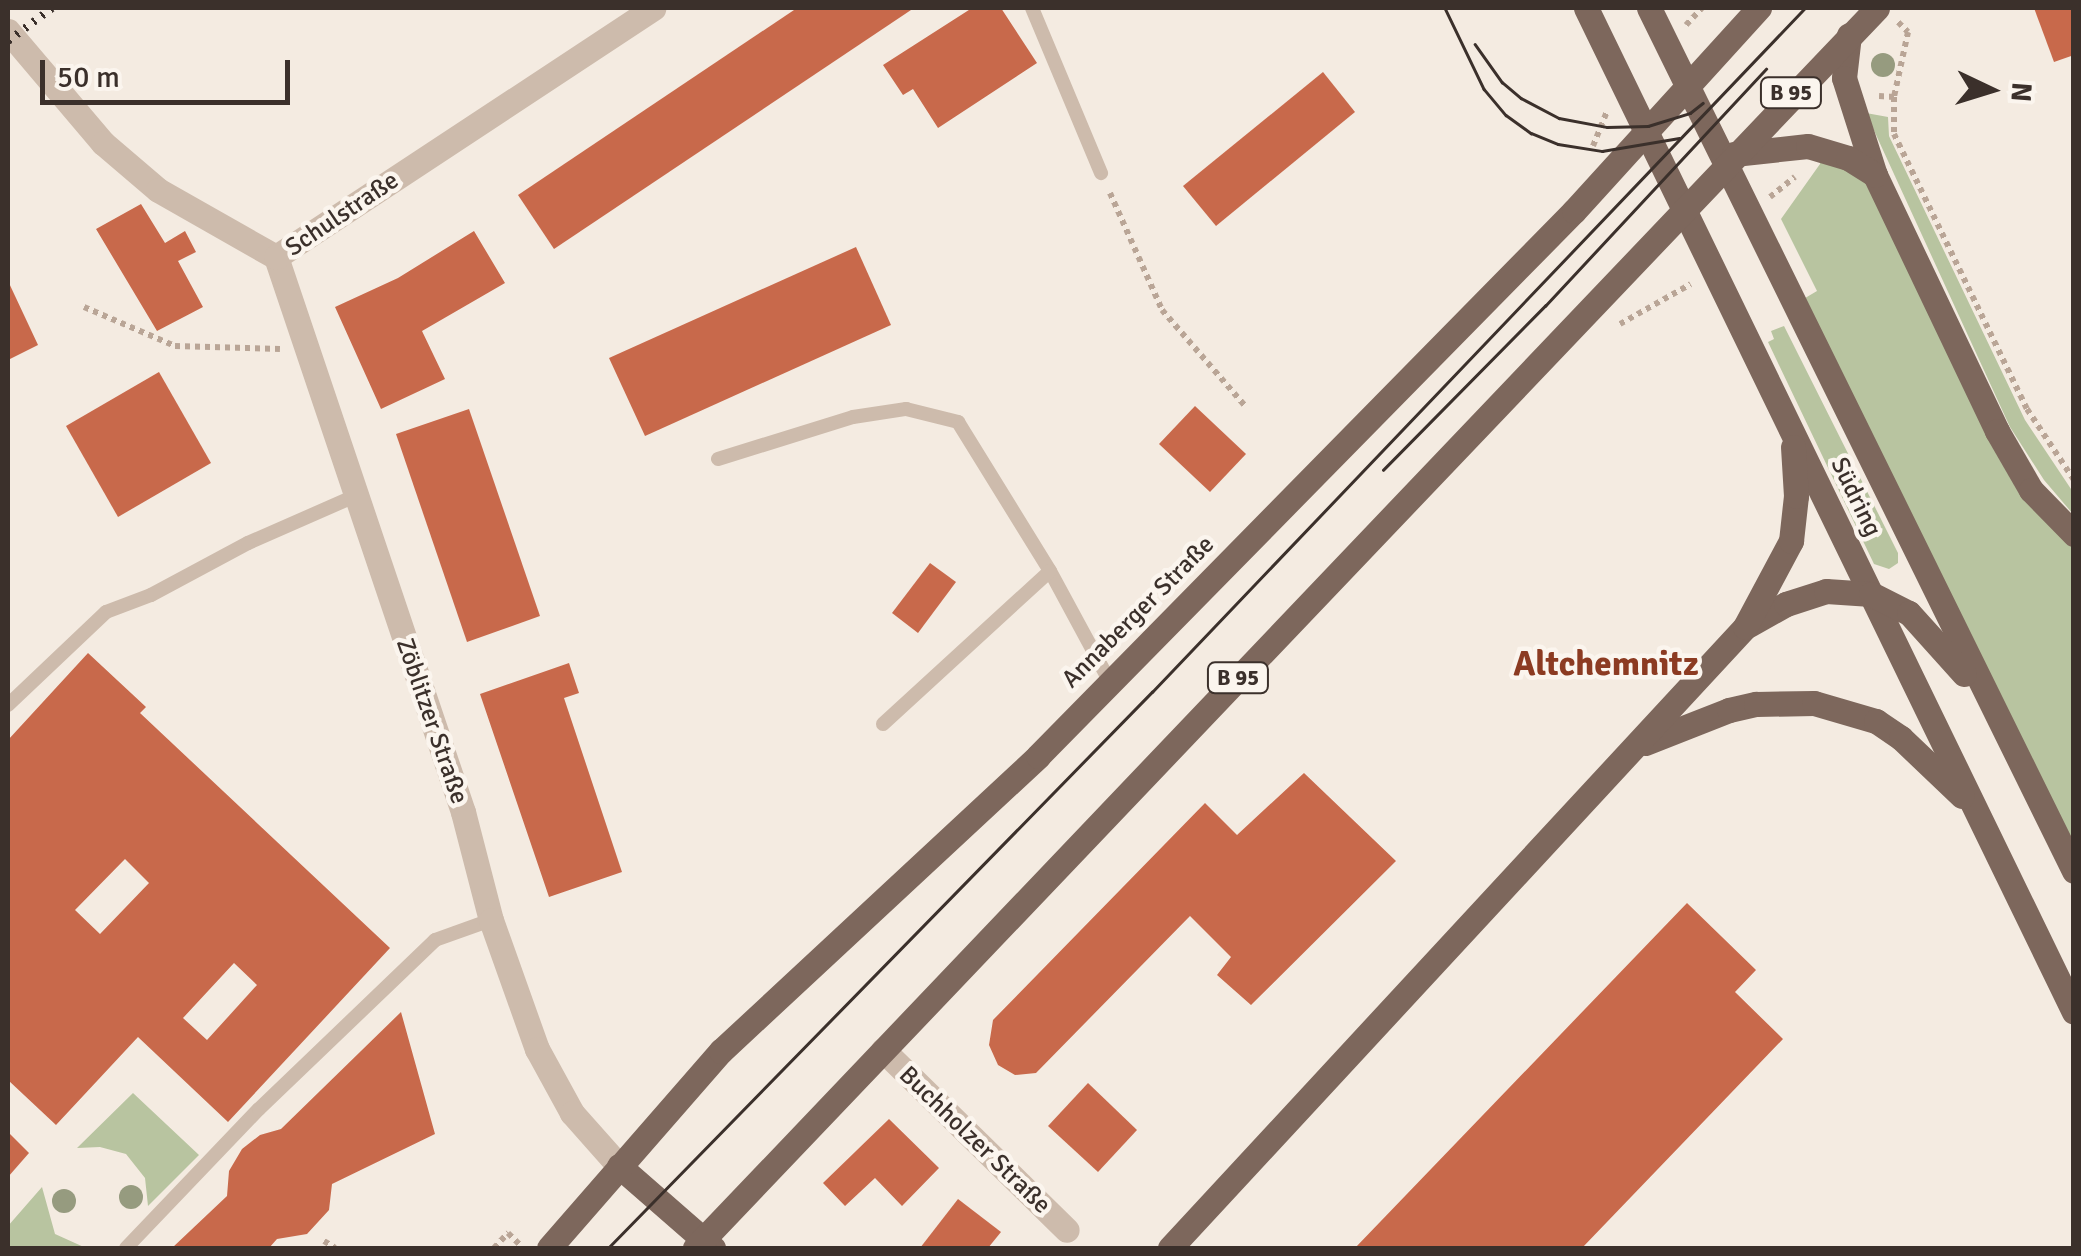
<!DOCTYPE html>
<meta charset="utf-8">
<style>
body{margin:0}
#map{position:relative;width:2081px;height:1256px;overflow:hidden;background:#f4ebe1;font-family:Signika,sans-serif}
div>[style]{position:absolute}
.green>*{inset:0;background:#b8c4a0}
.building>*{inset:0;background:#c8694b}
.path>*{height:6px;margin-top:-3px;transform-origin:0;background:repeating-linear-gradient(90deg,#b9a596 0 5px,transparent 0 10px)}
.lane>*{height:14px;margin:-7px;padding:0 7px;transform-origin:7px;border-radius:7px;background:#cdbbac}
.street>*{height:25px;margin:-12.5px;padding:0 12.5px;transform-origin:12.5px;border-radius:12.5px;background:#cdbbac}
.primary>*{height:25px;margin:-12.5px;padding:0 12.5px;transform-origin:12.5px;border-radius:12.5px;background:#7d675c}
.tram>*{height:2.5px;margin:-1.25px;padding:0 1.25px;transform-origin:1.25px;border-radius:1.25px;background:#3b302b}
.rail>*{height:8px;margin-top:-4px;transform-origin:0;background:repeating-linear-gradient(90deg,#3b302b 0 2.5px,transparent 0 10.5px)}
.trees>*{width:24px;height:24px;margin:-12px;border-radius:50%;background:#969b7f}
span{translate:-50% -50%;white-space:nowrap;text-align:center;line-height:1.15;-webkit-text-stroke:9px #fbf5ee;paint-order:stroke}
.shield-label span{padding:2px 8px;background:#fbf5ee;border:2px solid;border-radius:8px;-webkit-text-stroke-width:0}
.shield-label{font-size:22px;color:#3b302b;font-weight:700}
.street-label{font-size:25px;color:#3b302b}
.district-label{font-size:35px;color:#8c3b22;font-weight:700}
.frame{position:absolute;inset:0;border:10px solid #3b302b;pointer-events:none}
.north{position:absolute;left:1941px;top:40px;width:100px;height:100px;-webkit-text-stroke:8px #fbf5ee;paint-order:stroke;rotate:94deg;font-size:28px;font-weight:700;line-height:40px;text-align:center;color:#3b302b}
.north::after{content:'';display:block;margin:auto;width:35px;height:45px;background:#3b302b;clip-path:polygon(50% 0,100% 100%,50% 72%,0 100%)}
.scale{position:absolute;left:40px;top:60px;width:250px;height:45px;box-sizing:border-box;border:5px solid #3b302b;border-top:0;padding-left:12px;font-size:30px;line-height:35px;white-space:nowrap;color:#3b302b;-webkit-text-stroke:8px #fbf5ee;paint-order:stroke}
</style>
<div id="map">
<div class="green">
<div style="clip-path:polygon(1866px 113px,1888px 117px,1889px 136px,2025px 420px,2073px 492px,2073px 514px,2044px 480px,2010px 427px)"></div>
<div style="clip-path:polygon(1821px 150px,1875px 175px,1997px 431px,2073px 534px,2073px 871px,1795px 304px,1817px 291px,1781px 219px,1820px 164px)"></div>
<div style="clip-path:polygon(1784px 326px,1898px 553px,1898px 563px,1889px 569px,1874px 564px,1768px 342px,1774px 339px,1771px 331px)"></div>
<div style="clip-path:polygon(133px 1093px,199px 1155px,148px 1206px,145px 1178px,126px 1154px,100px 1147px,77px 1148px)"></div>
<div style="clip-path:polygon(42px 1187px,55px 1234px,86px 1248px,8px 1248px,8px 1226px)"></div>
</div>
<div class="building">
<div style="clip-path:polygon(797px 8px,914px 8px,554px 249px,518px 195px)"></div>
<div style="clip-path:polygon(972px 8px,1001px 8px,1037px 63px,938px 128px,913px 89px,903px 95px,883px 65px)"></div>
<div style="clip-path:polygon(2034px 8px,2074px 8px,2074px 55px,2054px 62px)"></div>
<div style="clip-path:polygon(1323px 72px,1355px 112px,1216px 226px,1183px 186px)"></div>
<div style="clip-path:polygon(141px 204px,165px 243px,185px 231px,196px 252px,178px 261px,203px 307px,157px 331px,96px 229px)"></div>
<div style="clip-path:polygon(474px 231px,505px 283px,422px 331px,445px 379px,381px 409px,335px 307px,398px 278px)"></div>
<div style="clip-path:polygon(856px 247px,891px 325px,645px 436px,609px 358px)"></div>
<div style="clip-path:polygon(8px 281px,38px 345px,8px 360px)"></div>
<div style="clip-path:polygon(159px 372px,211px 463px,118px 517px,66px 426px)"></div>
<div style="clip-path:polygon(1195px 406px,1246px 454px,1210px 492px,1159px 444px)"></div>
<div style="clip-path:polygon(469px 409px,540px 616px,467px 642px,396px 434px)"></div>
<div style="clip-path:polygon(930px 563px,956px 582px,918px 633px,892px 613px)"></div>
<div style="clip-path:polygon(evenodd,88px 653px,146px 707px,140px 713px,390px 948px,228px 1122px,138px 1037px,56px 1125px,8px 1080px,8px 740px,88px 653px,125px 859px,149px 883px,100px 934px,75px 910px,125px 859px,88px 653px,234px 963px,257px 985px,207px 1040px,183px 1018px,234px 963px)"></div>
<div style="clip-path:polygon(569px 663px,579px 693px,564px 698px,622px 872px,549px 897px,480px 694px)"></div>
<div style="clip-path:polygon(1304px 773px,1396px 861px,1251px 1005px,1217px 975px,1231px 957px,1190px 916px,1036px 1073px,1015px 1075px,998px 1065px,989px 1045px,993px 1020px,1205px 803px,1237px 835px)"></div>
<div style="clip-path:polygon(1687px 903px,1756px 970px,1735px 992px,1783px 1039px,1582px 1248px,1355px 1248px)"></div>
<div style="clip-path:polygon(401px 1012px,435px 1134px,332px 1184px,329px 1210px,307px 1234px,277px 1239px,269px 1248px,172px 1248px,227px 1196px,229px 1171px,242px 1149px,260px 1135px,281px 1129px)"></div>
<div style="clip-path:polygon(1088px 1083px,1137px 1130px,1098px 1172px,1048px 1126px)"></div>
<div style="clip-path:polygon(889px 1119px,939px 1168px,902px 1206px,875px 1178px,845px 1206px,823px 1183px)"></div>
<div style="clip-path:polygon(8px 1132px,29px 1153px,8px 1177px)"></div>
<div style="clip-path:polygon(958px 1199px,1001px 1232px,988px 1248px,920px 1248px)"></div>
</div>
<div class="path">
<div style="left:1898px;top:22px;width:14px;rotate:45deg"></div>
<div style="left:1908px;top:32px;width:66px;rotate:102.2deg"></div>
<div style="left:1894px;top:97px;width:37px;rotate:90deg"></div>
<div style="left:1894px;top:134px;width:305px;rotate:64.2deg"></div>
<div style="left:2027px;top:409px;width:85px;rotate:56.5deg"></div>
<div style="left:1686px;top:25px;width:23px;rotate:-47deg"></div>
<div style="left:1879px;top:96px;width:15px;rotate:4deg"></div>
<div style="left:1593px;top:146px;width:37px;rotate:-68deg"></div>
<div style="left:1110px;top:193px;width:128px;rotate:66deg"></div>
<div style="left:1162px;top:310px;width:128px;rotate:49.1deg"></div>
<div style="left:1770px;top:197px;width:32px;rotate:-39deg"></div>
<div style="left:84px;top:307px;width:99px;rotate:23.2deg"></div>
<div style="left:175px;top:346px;width:105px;rotate:1.6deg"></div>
<div style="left:1620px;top:324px;width:81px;rotate:-29.4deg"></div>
<div style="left:324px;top:1241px;width:13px;rotate:32deg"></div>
<div style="left:494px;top:1248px;width:21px;rotate:-47deg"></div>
<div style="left:508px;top:1233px;width:18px;rotate:45deg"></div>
</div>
<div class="lane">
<div style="left:1032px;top:8px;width:179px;rotate:67.3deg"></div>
<div style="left:718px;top:459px;width:141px;rotate:-17.3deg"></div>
<div style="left:853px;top:417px;width:54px;rotate:-8.6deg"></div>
<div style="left:906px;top:409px;width:54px;rotate:14deg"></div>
<div style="left:958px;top:422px;width:175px;rotate:58.3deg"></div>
<div style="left:1050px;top:571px;width:126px;rotate:61.6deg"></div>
<div style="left:8px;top:705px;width:135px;rotate:-43.5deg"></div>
<div style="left:106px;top:612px;width:48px;rotate:-20.7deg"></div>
<div style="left:151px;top:595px;width:110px;rotate:-28.2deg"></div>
<div style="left:248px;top:543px;width:117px;rotate:-23.7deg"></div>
<div style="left:883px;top:724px;width:226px;rotate:-42.5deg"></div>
<div style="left:126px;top:1248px;width:192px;rotate:-46.3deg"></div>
<div style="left:259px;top:1109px;width:244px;rotate:-43.8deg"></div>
<div style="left:435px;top:940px;width:59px;rotate:-19.7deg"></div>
</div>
<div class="street">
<div style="left:8px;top:31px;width:147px;rotate:49.7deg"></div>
<div style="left:103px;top:143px;width:72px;rotate:40.5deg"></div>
<div style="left:158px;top:190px;width:136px;rotate:29.6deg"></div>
<div style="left:276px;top:257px;width:586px;rotate:71.38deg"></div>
<div style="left:463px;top:812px;width:112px;rotate:75.5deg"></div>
<div style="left:491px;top:920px;width:137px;rotate:70.4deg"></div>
<div style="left:537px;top:1049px;width:73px;rotate:61.3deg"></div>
<div style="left:572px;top:1113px;width:71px;rotate:48.4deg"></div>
<div style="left:276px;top:257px;width:452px;rotate:-33.4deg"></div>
<div style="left:883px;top:1050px;width:257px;rotate:44.4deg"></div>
</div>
<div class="primary">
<div style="left:1586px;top:8px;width:1116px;rotate:64.08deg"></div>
<div style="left:1649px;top:8px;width:962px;rotate:63.78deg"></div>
<div style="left:1849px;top:35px;width:43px;rotate:96.6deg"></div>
<div style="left:1844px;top:78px;width:102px;rotate:72.3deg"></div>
<div style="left:1875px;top:175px;width:284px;rotate:64.5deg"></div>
<div style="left:1997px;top:431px;width:68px;rotate:60deg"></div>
<div style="left:2031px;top:490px;width:62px;rotate:45.7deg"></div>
<div style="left:1734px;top:154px;width:74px;rotate:-6.2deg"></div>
<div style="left:1808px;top:146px;width:42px;rotate:16.7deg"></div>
<div style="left:1848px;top:158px;width:32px;rotate:32deg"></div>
<div style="left:1749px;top:625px;width:43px;rotate:-29.6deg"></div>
<div style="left:1786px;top:604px;width:42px;rotate:-18deg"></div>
<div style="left:1826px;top:591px;width:45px;rotate:3.8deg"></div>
<div style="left:1871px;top:594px;width:42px;rotate:26.6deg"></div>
<div style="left:1909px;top:613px;width:82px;rotate:48deg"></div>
<div style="left:1645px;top:743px;width:90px;rotate:-21.4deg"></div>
<div style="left:1729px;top:710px;width:28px;rotate:-13deg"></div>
<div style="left:1756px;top:704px;width:58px;rotate:-1deg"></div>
<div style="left:1814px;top:703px;width:65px;rotate:16.2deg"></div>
<div style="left:1876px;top:721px;width:30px;rotate:34deg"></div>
<div style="left:1901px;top:738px;width:84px;rotate:43.6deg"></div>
<div style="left:619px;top:1166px;width:125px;rotate:41.1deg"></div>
<div style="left:549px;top:1248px;width:262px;rotate:-48.9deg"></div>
<div style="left:721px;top:1051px;width:433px;rotate:-42.9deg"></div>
<div style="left:1038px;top:756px;width:764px;rotate:-45.48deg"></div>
<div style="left:1574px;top:211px;width:275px;rotate:-47.7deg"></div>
<div style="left:695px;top:1248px;width:1713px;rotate:-46.37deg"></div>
<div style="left:1170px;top:1248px;width:846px;rotate:-47.2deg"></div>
<div style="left:1745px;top:627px;width:98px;rotate:-61.9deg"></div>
<div style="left:1791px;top:541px;width:45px;rotate:-83.7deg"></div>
<div style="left:1796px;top:496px;width:49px;rotate:-93.5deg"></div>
</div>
<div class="tram">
<div style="left:1445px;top:8px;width:90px;rotate:64.3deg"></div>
<div style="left:1484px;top:89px;width:34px;rotate:50deg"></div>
<div style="left:1506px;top:115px;width:31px;rotate:36deg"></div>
<div style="left:1531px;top:133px;width:29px;rotate:22deg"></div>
<div style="left:1558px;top:144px;width:45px;rotate:9deg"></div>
<div style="left:1602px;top:151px;width:78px;rotate:-9.6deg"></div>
<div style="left:1475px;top:44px;width:47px;rotate:54.6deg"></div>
<div style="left:1502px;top:82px;width:25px;rotate:40deg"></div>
<div style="left:1521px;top:98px;width:43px;rotate:27.8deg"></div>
<div style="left:1559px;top:118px;width:49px;rotate:10.6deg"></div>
<div style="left:1607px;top:127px;width:41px;rotate:-1.4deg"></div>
<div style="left:1648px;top:126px;width:44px;rotate:-17.2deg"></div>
<div style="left:1690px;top:113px;width:16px;rotate:-38deg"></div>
<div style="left:1383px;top:470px;width:231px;rotate:-45.4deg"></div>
<div style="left:1545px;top:306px;width:324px;rotate:-47deg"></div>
<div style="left:608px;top:1248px;width:778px;rotate:-45.63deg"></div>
<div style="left:1152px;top:692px;width:946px;rotate:-46.33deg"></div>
</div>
<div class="rail">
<div style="left:8px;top:41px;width:55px;rotate:-36.9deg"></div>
</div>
<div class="trees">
<div style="left:1883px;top:65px"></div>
<div style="left:131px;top:1197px"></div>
<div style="left:64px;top:1201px"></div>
</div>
<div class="shield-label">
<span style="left:1791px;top:93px">B 95</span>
<span style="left:1238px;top:678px">B 95</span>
</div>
<div class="street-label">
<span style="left:342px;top:214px;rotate:-34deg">Schulstraße</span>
<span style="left:1856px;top:497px;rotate:64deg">Südring</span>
<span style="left:1138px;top:612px;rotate:-45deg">Annaberger Straße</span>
<span style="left:432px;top:721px;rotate:71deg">Zöblitzer Straße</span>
<span style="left:975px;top:1140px;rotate:44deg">Buchholzer Straße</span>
</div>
<div class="district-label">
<span style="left:1606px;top:664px">Altchemnitz</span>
</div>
<div class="frame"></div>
<div class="north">N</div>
<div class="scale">50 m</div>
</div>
